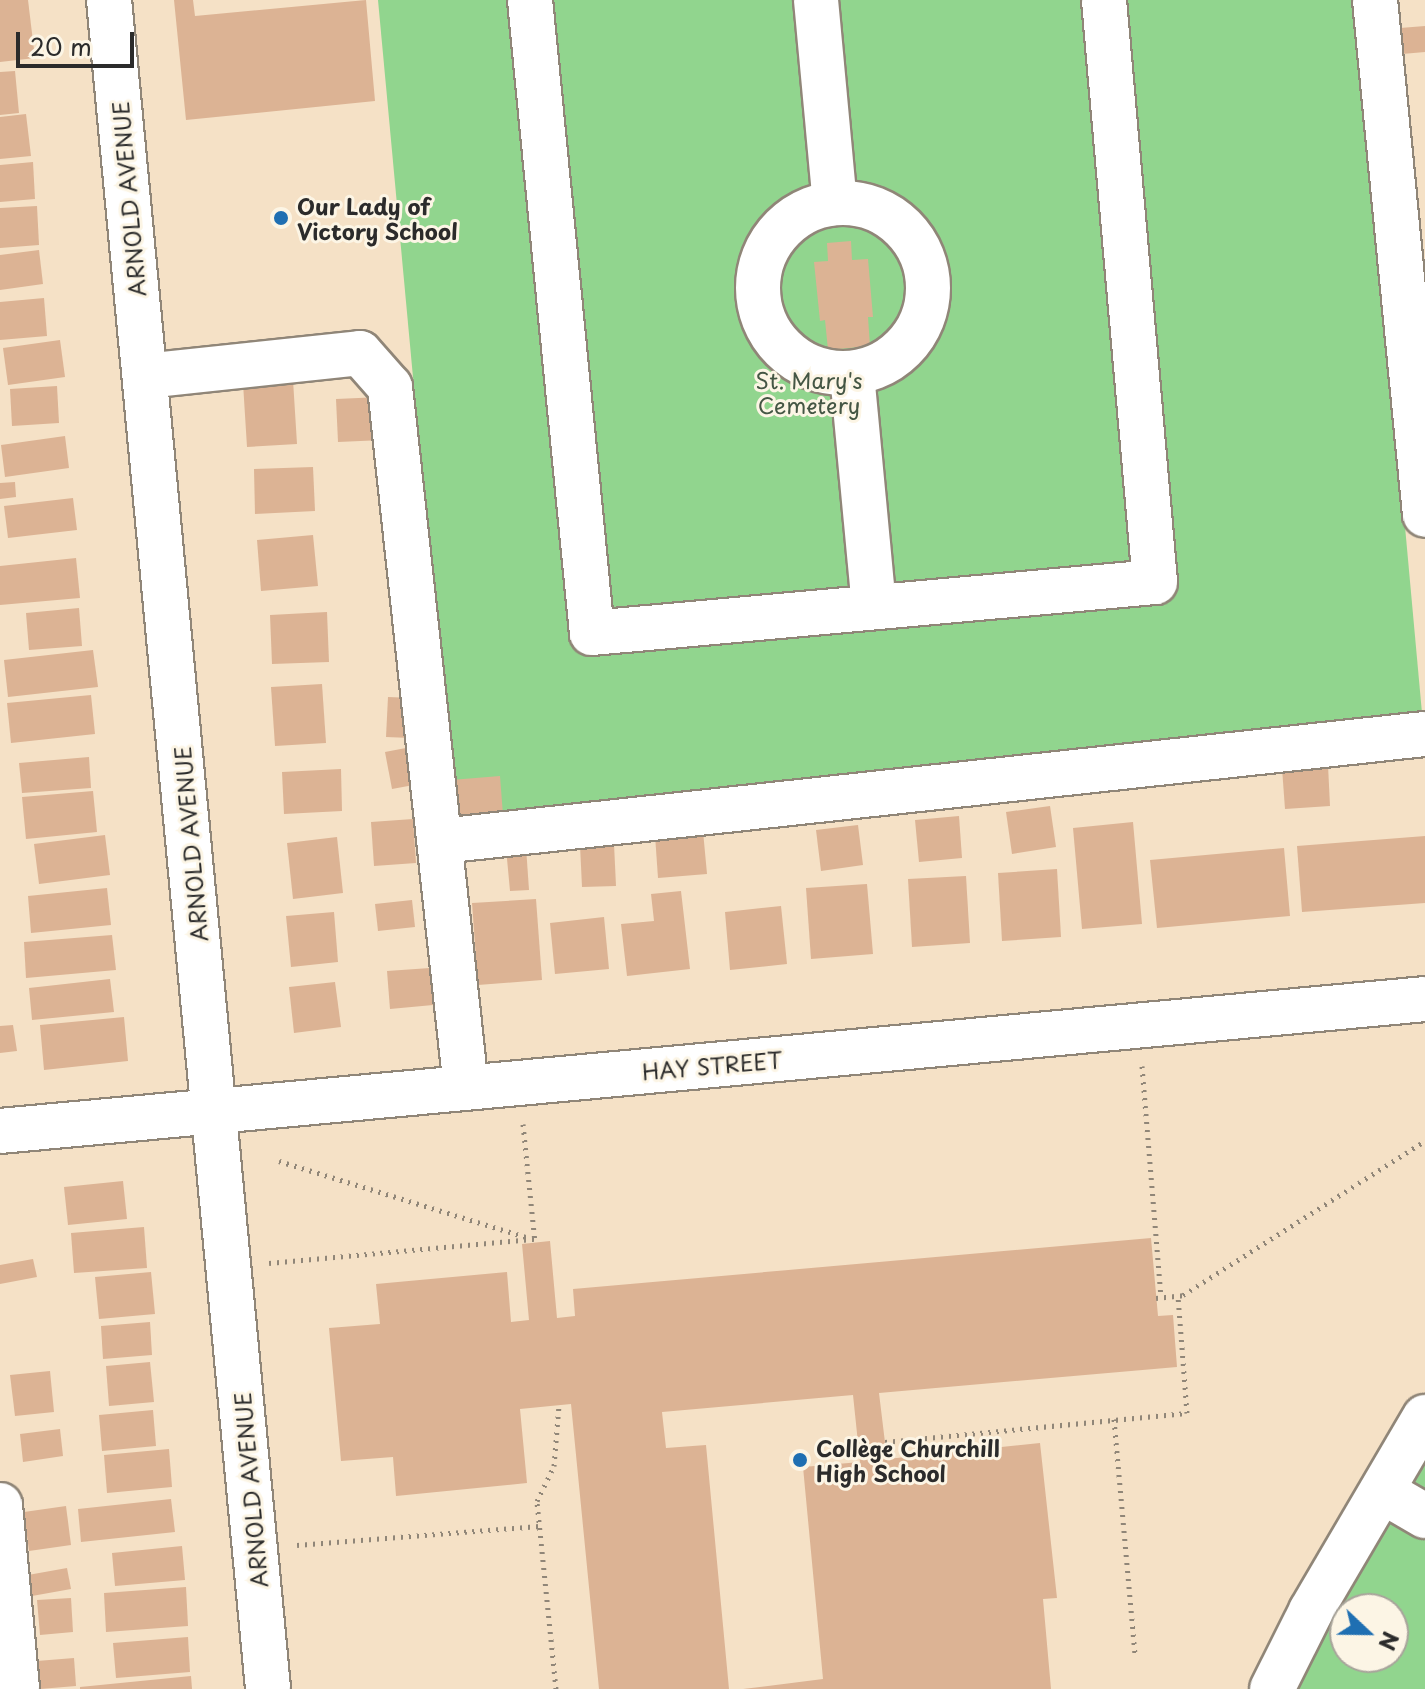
<!DOCTYPE html>
<meta charset="utf-8">
<style>
body{margin:0}
#map{position:relative;width:1425px;height:1689px;overflow:hidden;background:#f5e1c6;font-family:"Playpen Sans",sans-serif}
div>[style]{position:absolute}
.green>*{inset:0;background:#91d58e}
.building>*{inset:0;background:#dcb394}
.path>*{height:5px;margin-top:-2.5px;transform-origin:0;background:repeating-linear-gradient(90deg,#908678 0 2px,transparent 0 8px)}
.roads{filter:drop-shadow(2px 0 #908678) drop-shadow(-2px 0 #908678) drop-shadow(0 2px #908678) drop-shadow(0 -2px #908678)}
.minor>*{height:44px;margin:-22px;padding:0 22px;transform-origin:22px;border-radius:22px;background:#fff}
.minor>.ring{margin:-22px;padding:0;box-sizing:content-box;background:none;border:44px solid #fff;border-radius:50%}
.dots>*{width:22px;height:22px;translate:-50% -50%;box-sizing:border-box;border:4px solid #fcf5e5;border-radius:50%}
span{translate:-50% -50%;white-space:nowrap;text-align:center;line-height:1.15;-webkit-text-stroke:6px #fcf5e5;paint-order:stroke}
.street-label{font-size:22px;color:#2b2b2b}
.poi-label{font-size:22px;color:#2b2b2b;font-weight:700}
.left{translate:0 -50%;text-align:left}
.park-label{font-size:22px;color:#445644}
.north{position:absolute;left:1329px;top:1593px;width:80px;height:80px;box-sizing:border-box;background:#fcf5e5;border:2px solid #a8a49b;border-radius:50%;rotate:112deg;font-size:22px;font-weight:700;line-height:32px;text-align:center;color:#2b2b2b}
.north::after{content:'';display:block;margin:auto;width:28px;height:36px;background:#1f6fb2;clip-path:polygon(50% 0,100% 100%,50% 72%,0 100%)}
.scale{position:absolute;left:16px;top:32px;width:118px;height:36px;box-sizing:border-box;border:4px solid #2b2b2b;border-top:0;padding-left:10px;font-size:24px;line-height:28px;white-space:nowrap;color:#2b2b2b;-webkit-text-stroke:6px #fcf5e5;paint-order:stroke}
</style>
<div id="map">
<div class="green">
<div style="clip-path:polygon(378px 0,1357px 0,1423px 724px,454px 819px)"></div>
<div style="clip-path:polygon(evenodd,1425px 1417px,1425px 1689px,1272px 1689px,1425px 1417px,1345px 1609px,1393px 1609px,1393px 1657px,1345px 1657px,1345px 1609px)"></div>
</div>
<div class="building">
<div style="clip-path:polygon(0 0,28px 0,35px 58px,0 62px)"></div>
<div style="clip-path:polygon(174px 0,193px 0,195px 16px,366px 0,375px 101px,186px 120px)"></div>
<div style="clip-path:polygon(1425px 26px,1425px 52px,1402px 54px,1400px 28px)"></div>
<div style="clip-path:polygon(15px 71px,19px 113px,0 115px,0 72px)"></div>
<div style="clip-path:polygon(26px 114px,31px 156px,0 159px,0 117px)"></div>
<div style="clip-path:polygon(33px 162px,35px 199px,0 202px,0 165px)"></div>
<div style="clip-path:polygon(37px 206px,39px 245px,0 248px,0 208px)"></div>
<div style="clip-path:polygon(851px 241px,852px 260px,868px 259px,873px 317px,868px 317px,870px 346px,828px 350px,825px 320px,820px 321px,814px 262px,828px 261px,827px 243px)"></div>
<div style="clip-path:polygon(39px 250px,43px 284px,0 290px,0 255px)"></div>
<div style="clip-path:polygon(44px 298px,47px 336px,0 340px,0 302px)"></div>
<div style="clip-path:polygon(60px 340px,65px 377px,8px 385px,3px 348px)"></div>
<div style="clip-path:polygon(293px 380px,297px 444px,247px 447px,243px 383px)"></div>
<div style="clip-path:polygon(57px 386px,59px 423px,12px 426px,10px 389px)"></div>
<div style="clip-path:polygon(381px 397px,383px 440px,338px 442px,336px 399px)"></div>
<div style="clip-path:polygon(65px 436px,69px 468px,5px 477px,1px 445px)"></div>
<div style="clip-path:polygon(313px 467px,315px 511px,255px 514px,254px 469px)"></div>
<div style="clip-path:polygon(15px 482px,16px 497px,0 499px,0 483px)"></div>
<div style="clip-path:polygon(73px 498px,77px 530px,8px 538px,4px 506px)"></div>
<div style="clip-path:polygon(313px 535px,318px 586px,261px 591px,257px 540px)"></div>
<div style="clip-path:polygon(76px 558px,80px 598px,0 605px,0 566px)"></div>
<div style="clip-path:polygon(79px 608px,82px 646px,29px 650px,26px 613px)"></div>
<div style="clip-path:polygon(327px 612px,329px 662px,272px 664px,270px 615px)"></div>
<div style="clip-path:polygon(93px 650px,98px 687px,8px 697px,4px 660px)"></div>
<div style="clip-path:polygon(322px 684px,326px 743px,275px 746px,271px 687px)"></div>
<div style="clip-path:polygon(91px 695px,95px 734px,11px 743px,7px 703px)"></div>
<div style="clip-path:polygon(388px 697px,413px 698px,411px 738px,386px 737px)"></div>
<div style="clip-path:polygon(411px 747px,419px 784px,392px 789px,385px 752px)"></div>
<div style="clip-path:polygon(89px 757px,91px 788px,22px 793px,19px 763px)"></div>
<div style="clip-path:polygon(1328px 765px,1330px 806px,1285px 809px,1282px 768px)"></div>
<div style="clip-path:polygon(341px 769px,342px 811px,284px 814px,282px 772px)"></div>
<div style="clip-path:polygon(500px 776px,503px 815px,454px 819px,451px 780px)"></div>
<div style="clip-path:polygon(93px 791px,97px 832px,26px 839px,22px 797px)"></div>
<div style="clip-path:polygon(1050px 806px,1056px 847px,1012px 854px,1006px 812px)"></div>
<div style="clip-path:polygon(959px 816px,962px 858px,919px 862px,915px 820px)"></div>
<div style="clip-path:polygon(413px 819px,416px 863px,374px 866px,371px 822px)"></div>
<div style="clip-path:polygon(1133px 822px,1142px 924px,1082px 929px,1073px 828px)"></div>
<div style="clip-path:polygon(858px 825px,863px 865px,821px 871px,816px 830px)"></div>
<div style="clip-path:polygon(703px 831px,707px 874px,658px 878px,655px 835px)"></div>
<div style="clip-path:polygon(105px 835px,110px 875px,39px 884px,34px 844px)"></div>
<div style="clip-path:polygon(1425px 836px,1425px 903px,1302px 912px,1297px 846px)"></div>
<div style="clip-path:polygon(337px 837px,343px 893px,293px 899px,287px 843px)"></div>
<div style="clip-path:polygon(614px 844px,616px 886px,582px 887px,580px 845px)"></div>
<div style="clip-path:polygon(526px 847px,529px 890px,510px 891px,506px 848px)"></div>
<div style="clip-path:polygon(1284px 848px,1290px 916px,1157px 928px,1150px 860px)"></div>
<div style="clip-path:polygon(1057px 869px,1061px 937px,1002px 941px,998px 873px)"></div>
<div style="clip-path:polygon(966px 876px,970px 943px,912px 947px,908px 879px)"></div>
<div style="clip-path:polygon(867px 884px,873px 954px,811px 959px,806px 888px)"></div>
<div style="clip-path:polygon(107px 888px,111px 925px,31px 933px,28px 896px)"></div>
<div style="clip-path:polygon(681px 891px,690px 969px,627px 976px,621px 924px,654px 921px,651px 894px)"></div>
<div style="clip-path:polygon(536px 899px,542px 980px,478px 985px,472px 903px)"></div>
<div style="clip-path:polygon(412px 900px,415px 927px,378px 931px,375px 904px)"></div>
<div style="clip-path:polygon(781px 906px,787px 964px,730px 970px,725px 912px)"></div>
<div style="clip-path:polygon(334px 912px,338px 962px,291px 967px,286px 916px)"></div>
<div style="clip-path:polygon(604px 917px,609px 969px,555px 974px,550px 923px)"></div>
<div style="clip-path:polygon(112px 935px,116px 970px,26px 978px,24px 942px)"></div>
<div style="clip-path:polygon(430px 968px,433px 1005px,390px 1009px,387px 971px)"></div>
<div style="clip-path:polygon(110px 979px,114px 1012px,32px 1020px,29px 988px)"></div>
<div style="clip-path:polygon(335px 982px,341px 1027px,294px 1033px,289px 987px)"></div>
<div style="clip-path:polygon(124px 1017px,128px 1061px,44px 1070px,40px 1025px)"></div>
<div style="clip-path:polygon(13px 1025px,17px 1051px,0 1053px,0 1026px)"></div>
<div style="clip-path:polygon(123px 1181px,127px 1219px,68px 1225px,64px 1187px)"></div>
<div style="clip-path:polygon(144px 1227px,147px 1268px,74px 1273px,71px 1233px)"></div>
<div style="clip-path:polygon(1151px 1238px,1158px 1316px,1173px 1315px,1177px 1367px,879px 1393px,887px 1459px,1040px 1443px,1057px 1598px,1043px 1599px,1051px 1689px,743px 1689px,823px 1679px,803px 1467px,860px 1462px,853px 1395px,662px 1412px,666px 1448px,706px 1445px,729px 1689px,599px 1689px,571px 1404px,520px 1409px,527px 1483px,396px 1496px,393px 1457px,341px 1461px,329px 1328px,380px 1324px,376px 1284px,507px 1272px,511px 1322px,529px 1320px,522px 1244px,550px 1241px,557px 1318px,575px 1316px,573px 1289px)"></div>
<div style="clip-path:polygon(33px 1259px,37px 1277px,0 1284px,0 1265px)"></div>
<div style="clip-path:polygon(151px 1272px,155px 1314px,99px 1319px,95px 1277px)"></div>
<div style="clip-path:polygon(150px 1322px,152px 1355px,103px 1359px,101px 1326px)"></div>
<div style="clip-path:polygon(150px 1362px,154px 1402px,109px 1406px,106px 1366px)"></div>
<div style="clip-path:polygon(50px 1371px,54px 1412px,15px 1416px,10px 1375px)"></div>
<div style="clip-path:polygon(153px 1410px,156px 1446px,102px 1451px,99px 1415px)"></div>
<div style="clip-path:polygon(60px 1429px,63px 1456px,23px 1462px,20px 1434px)"></div>
<div style="clip-path:polygon(169px 1449px,172px 1487px,107px 1493px,104px 1455px)"></div>
<div style="clip-path:polygon(171px 1499px,175px 1532px,81px 1542px,78px 1509px)"></div>
<div style="clip-path:polygon(66px 1506px,71px 1545px,29px 1551px,24px 1512px)"></div>
<div style="clip-path:polygon(182px 1546px,185px 1580px,115px 1586px,112px 1553px)"></div>
<div style="clip-path:polygon(67px 1568px,71px 1589px,32px 1596px,28px 1575px)"></div>
<div style="clip-path:polygon(186px 1587px,188px 1626px,106px 1632px,104px 1593px)"></div>
<div style="clip-path:polygon(71px 1598px,73px 1632px,40px 1635px,37px 1600px)"></div>
<div style="clip-path:polygon(188px 1637px,190px 1672px,116px 1678px,113px 1643px)"></div>
<div style="clip-path:polygon(74px 1658px,76px 1686px,40px 1689px,37px 1661px)"></div>
<div style="clip-path:polygon(191px 1676px,192px 1689px,80px 1689px,80px 1687px)"></div>
</div>
<div class="path">
<div style="left:1142px;top:1066px;width:232px;rotate:85.3deg"></div>
<div style="left:523px;top:1124px;width:119px;rotate:84.2deg"></div>
<div style="left:279px;top:1161px;width:263px;rotate:17.1deg"></div>
<div style="left:269px;top:1263px;width:267px;rotate:-5.2deg"></div>
<div style="left:1156px;top:1298px;width:27px;rotate:-6deg"></div>
<div style="left:1183px;top:1295px;width:287px;rotate:-32.5deg"></div>
<div style="left:1114px;top:1419px;width:238px;rotate:84.9deg"></div>
<div style="left:885px;top:1442px;width:303px;rotate:-5.5deg"></div>
<div style="left:1187px;top:1413px;width:117px;rotate:-94.4deg"></div>
<div style="left:297px;top:1545px;width:243px;rotate:-4.5deg"></div>
<div style="left:556px;top:1689px;width:189px;rotate:-95.8deg"></div>
<div style="left:537px;top:1501px;width:39px;rotate:-64deg"></div>
<div style="left:554px;top:1466px;width:61px;rotate:-85.3deg"></div>
</div>
<div class="roads">
<div class="minor">
<div style="left:109px;top:0;width:1696px;rotate:84.62deg"></div>
<div style="left:530px;top:0;width:636px;rotate:84.41deg"></div>
<div style="left:592px;top:633px;width:565px;rotate:-5.18deg"></div>
<div style="left:1155px;top:582px;width:584px;rotate:-95.01deg"></div>
<div style="left:816px;top:0;width:204px;rotate:84.7deg"></div>
<div style="left:1375px;top:0;width:517px;rotate:84.45deg"></div>
<div class="ring" style="left:758px;top:203px;width:126px;height:126px"></div>
<div style="left:852px;top:374px;width:234px;rotate:84.6deg"></div>
<div style="left:145px;top:376px;width:216px;rotate:-6.1deg"></div>
<div style="left:360px;top:353px;width:45px;rotate:48.6deg"></div>
<div style="left:390px;top:387px;width:705px;rotate:83.81deg"></div>
<div style="left:441px;top:841px;width:990px;rotate:-6.21deg"></div>
<div style="left:0;top:1131px;width:1431px;rotate:-5.29deg"></div>
<div style="left:1382px;top:1491px;width:50px;rotate:30.2deg"></div>
<div style="left:0;top:1505px;width:185px;rotate:84.7deg"></div>
<div style="left:1272px;top:1689px;width:87px;rotate:-63.4deg"></div>
<div style="left:1311px;top:1611px;width:225px;rotate:-59.6deg"></div>
</div>
</div>
<div class="dots">
<div style="left:281px;top:218px;background:#1f6fb2"></div>
<div style="left:800px;top:1460px;background:#1f6fb2"></div>
</div>
<div class="street-label">
<span style="left:128px;top:199px;rotate:-95deg">ARNOLD AVENUE</span>
<span style="left:190px;top:844px;rotate:-95deg">ARNOLD AVENUE</span>
<span style="left:712px;top:1065px;rotate:-5deg">HAY STREET</span>
<span style="left:250px;top:1490px;rotate:-95deg">ARNOLD AVENUE</span>
</div>
<div class="poi-label">
<span class="left" style="left:297px;top:218px">Our Lady of<br>Victory School</span>
<span class="left" style="left:816px;top:1460px">Collège Churchill<br>High School</span>
</div>
<div class="park-label">
<span style="left:809px;top:392px">St. Mary's<br>Cemetery</span>
</div>
<div class="north">N</div>
<div class="scale">20 m</div>
</div>
